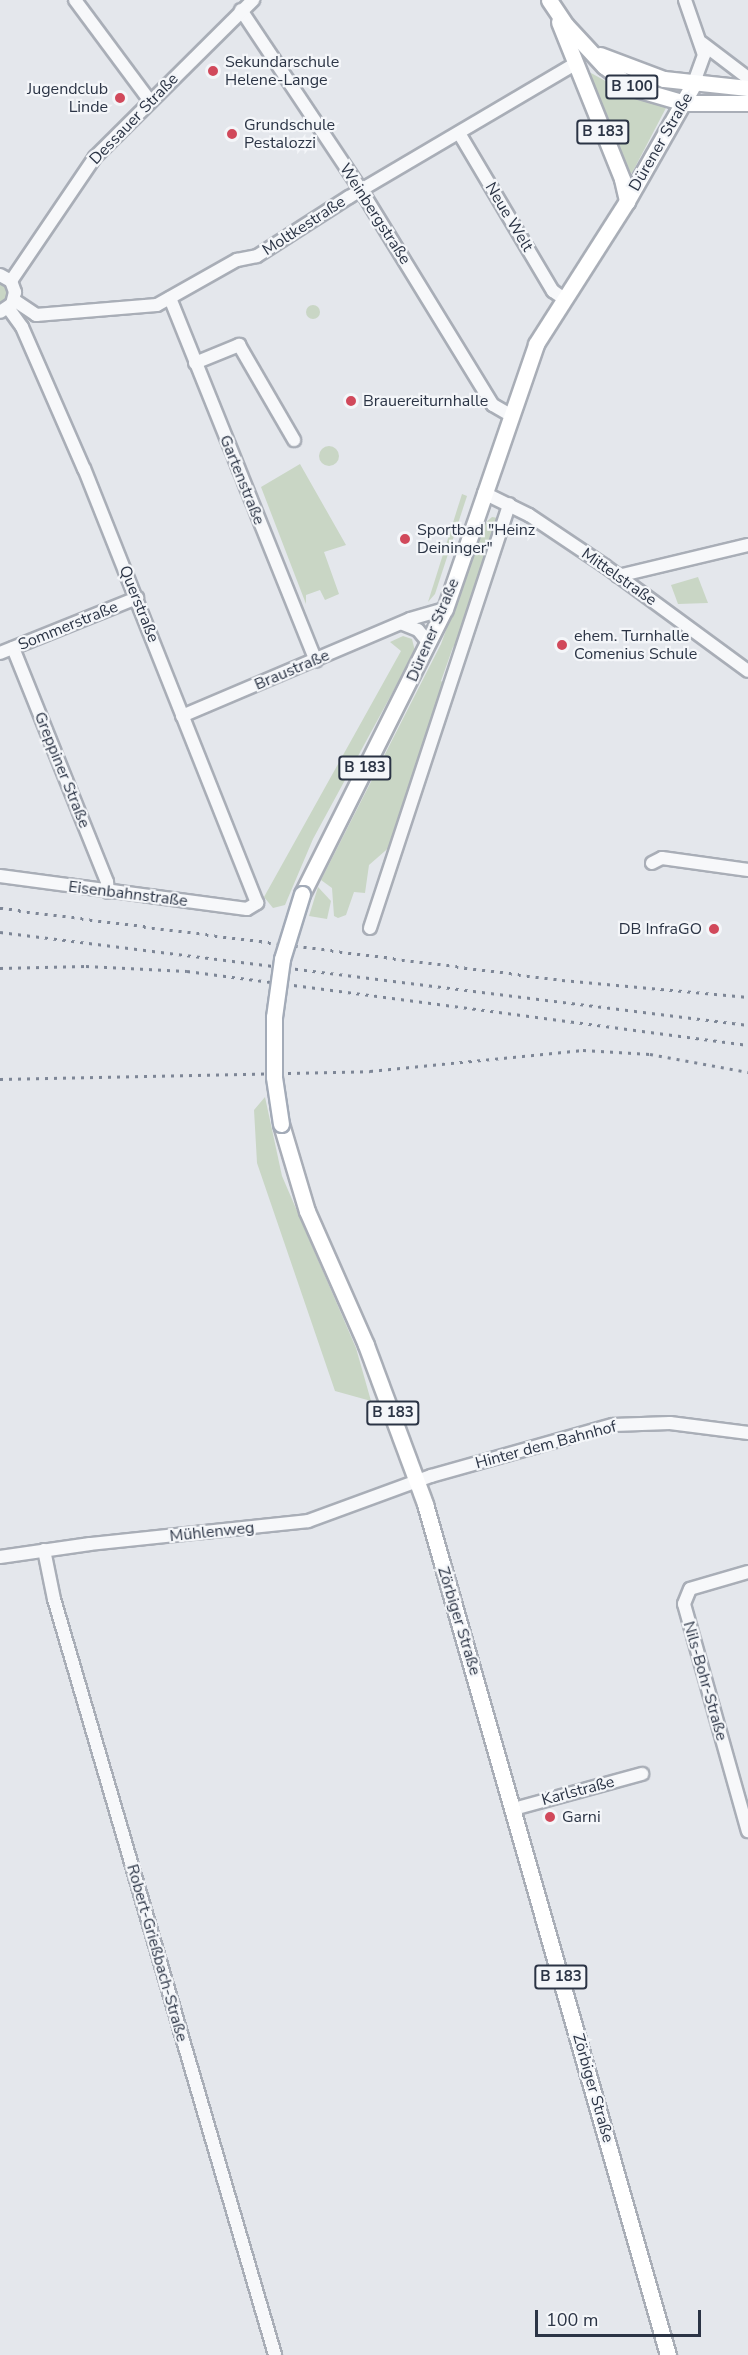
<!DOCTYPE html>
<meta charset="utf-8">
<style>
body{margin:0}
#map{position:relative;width:748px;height:2355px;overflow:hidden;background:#e4e7ec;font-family:"Nunito Sans",sans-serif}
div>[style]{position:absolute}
.green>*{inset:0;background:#c9d6c5}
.round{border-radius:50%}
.roads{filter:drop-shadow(2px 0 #a9aeb7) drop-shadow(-2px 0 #a9aeb7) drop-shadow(0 2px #a9aeb7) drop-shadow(0 -2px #a9aeb7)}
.minor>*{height:12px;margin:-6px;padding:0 6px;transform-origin:6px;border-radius:6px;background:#f7f8fa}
.major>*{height:15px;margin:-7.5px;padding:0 7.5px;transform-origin:7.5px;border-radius:7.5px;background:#fff}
.rail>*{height:3px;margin-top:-1.5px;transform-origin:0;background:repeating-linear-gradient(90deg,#7d8696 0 3px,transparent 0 9px)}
.bridges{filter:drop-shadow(2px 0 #a3abb8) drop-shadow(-2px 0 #a3abb8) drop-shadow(0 2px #a3abb8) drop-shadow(0 -2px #a3abb8)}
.major-bridge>*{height:15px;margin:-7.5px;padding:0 7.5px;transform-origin:7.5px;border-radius:7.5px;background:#fff}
.dots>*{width:16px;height:16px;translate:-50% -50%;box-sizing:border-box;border:3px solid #f4f6f9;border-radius:50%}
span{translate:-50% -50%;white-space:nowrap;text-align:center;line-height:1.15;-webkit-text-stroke:4.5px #f4f6f9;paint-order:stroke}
.shield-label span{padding:2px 4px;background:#f4f6f9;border:2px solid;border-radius:4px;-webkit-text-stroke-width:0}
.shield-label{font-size:15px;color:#2b3445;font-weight:700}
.poi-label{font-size:16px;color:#2b3445}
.left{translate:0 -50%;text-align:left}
.right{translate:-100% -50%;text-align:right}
.street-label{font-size:16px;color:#2b3445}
.scale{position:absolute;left:535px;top:2310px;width:166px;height:27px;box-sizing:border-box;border:3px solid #2b3445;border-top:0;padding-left:8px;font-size:18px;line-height:21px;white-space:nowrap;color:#2b3445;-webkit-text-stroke:4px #f4f6f9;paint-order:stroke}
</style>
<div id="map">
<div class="green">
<div style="clip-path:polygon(591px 73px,629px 94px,667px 106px,632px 173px,629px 173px,589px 77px)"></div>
<div style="clip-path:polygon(0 282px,9px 293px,8px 301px,0 306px)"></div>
<div class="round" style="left:306px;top:305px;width:14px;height:14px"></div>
<div class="round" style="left:319px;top:446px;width:20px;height:20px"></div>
<div style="clip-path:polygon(300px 464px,346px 545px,324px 552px,339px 594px,325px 600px,320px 590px,306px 595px,306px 604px,261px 487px)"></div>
<div style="clip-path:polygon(462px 494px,467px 496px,435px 594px,428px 602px)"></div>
<div style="clip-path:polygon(492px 517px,498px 518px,459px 641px,453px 647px,441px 681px,446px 684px,393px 844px,369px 865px,365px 893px,354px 892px,346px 915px,338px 918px,334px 916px,332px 888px,321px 880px,441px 644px,485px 523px)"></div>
<div style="clip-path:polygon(698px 577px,708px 603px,678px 604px,671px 585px)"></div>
<div style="clip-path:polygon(403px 636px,412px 639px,415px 651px,313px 839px,285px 905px,273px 908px,264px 897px,401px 651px,390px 642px)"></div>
<div style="clip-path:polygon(318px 887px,331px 901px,327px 919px,309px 916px)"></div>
<div style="clip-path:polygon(265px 1097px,282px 1176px,356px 1348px,371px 1401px,335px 1391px,257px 1163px,254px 1110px)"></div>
</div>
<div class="roads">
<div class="minor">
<div style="left:75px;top:0;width:126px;rotate:53.4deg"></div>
<div style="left:685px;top:0;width:58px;rotate:70.9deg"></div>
<div style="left:704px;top:55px;width:30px;rotate:110deg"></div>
<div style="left:241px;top:10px;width:216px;rotate:56.3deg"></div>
<div style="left:361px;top:190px;width:252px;rotate:58.5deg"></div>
<div style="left:493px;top:405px;width:20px;rotate:30deg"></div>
<div style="left:702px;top:43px;width:58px;rotate:37.3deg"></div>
<div style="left:459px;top:133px;width:184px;rotate:59.3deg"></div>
<div style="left:553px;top:291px;width:12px;rotate:35deg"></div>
<div style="left:0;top:275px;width:13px;rotate:29deg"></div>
<div style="left:11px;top:281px;width:12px;rotate:70deg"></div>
<div style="left:15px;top:292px;width:12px;rotate:104deg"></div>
<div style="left:12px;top:304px;width:14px;rotate:146deg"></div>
<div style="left:11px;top:281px;width:150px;rotate:-55.9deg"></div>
<div style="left:95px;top:157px;width:223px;rotate:-44.8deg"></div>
<div style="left:170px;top:298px;width:391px;rotate:68.1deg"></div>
<div style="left:14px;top:300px;width:27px;rotate:34deg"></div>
<div style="left:36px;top:315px;width:121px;rotate:-4.7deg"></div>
<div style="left:157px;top:305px;width:92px;rotate:-29.4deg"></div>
<div style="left:237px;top:260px;width:20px;rotate:-11deg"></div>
<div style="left:257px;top:256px;width:109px;rotate:-32.7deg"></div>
<div style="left:349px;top:197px;width:262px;rotate:-30.5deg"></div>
<div style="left:195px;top:363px;width:48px;rotate:-22.2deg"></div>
<div style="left:239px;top:345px;width:110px;rotate:59.9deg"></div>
<div style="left:484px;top:493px;width:50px;rotate:26.1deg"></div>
<div style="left:529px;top:515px;width:92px;rotate:33.9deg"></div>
<div style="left:605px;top:566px;width:177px;rotate:36.3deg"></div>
<div style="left:618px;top:576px;width:134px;rotate:-13.4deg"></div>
<div style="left:403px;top:624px;width:16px;rotate:22deg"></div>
<div style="left:418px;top:630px;width:17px;rotate:50deg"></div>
<div style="left:13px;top:648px;width:252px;rotate:68.1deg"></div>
<div style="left:107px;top:882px;width:10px;rotate:84deg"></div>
<div style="left:0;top:653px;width:148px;rotate:-21.9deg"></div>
<div style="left:182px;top:716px;width:248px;rotate:-23deg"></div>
<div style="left:410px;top:619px;width:36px;rotate:-16deg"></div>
<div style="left:652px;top:863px;width:11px;rotate:-27deg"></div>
<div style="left:662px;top:858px;width:87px;rotate:7.9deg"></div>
<div style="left:0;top:876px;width:249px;rotate:7.6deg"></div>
<div style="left:247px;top:909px;width:12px;rotate:-31deg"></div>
<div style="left:257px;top:903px;width:467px;rotate:-111.7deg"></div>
<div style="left:84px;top:469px;width:155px;rotate:-113.6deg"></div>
<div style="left:22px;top:327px;width:24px;rotate:-126deg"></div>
<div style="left:370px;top:928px;width:446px;rotate:-71.8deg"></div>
<div style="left:44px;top:1550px;width:50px;rotate:78.5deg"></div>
<div style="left:54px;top:1599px;width:788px;rotate:73.7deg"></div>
<div style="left:0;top:1557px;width:91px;rotate:-8.2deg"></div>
<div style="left:90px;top:1544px;width:219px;rotate:-6deg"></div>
<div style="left:308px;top:1521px;width:131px;rotate:-20.1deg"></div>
<div style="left:431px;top:1476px;width:189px;rotate:-15.7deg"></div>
<div style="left:613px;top:1425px;width:57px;rotate:-2deg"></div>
<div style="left:670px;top:1423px;width:79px;rotate:7.3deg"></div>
<div style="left:748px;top:1572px;width:60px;rotate:163.7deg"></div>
<div style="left:690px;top:1589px;width:16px;rotate:112deg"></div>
<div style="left:684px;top:1604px;width:236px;rotate:74.3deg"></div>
<div style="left:514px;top:1809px;width:133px;rotate:-15.3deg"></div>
</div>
<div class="major">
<div style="left:549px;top:0;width:30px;rotate:56deg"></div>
<div style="left:566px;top:25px;width:56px;rotate:47.2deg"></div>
<div style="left:604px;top:66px;width:36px;rotate:37deg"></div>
<div style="left:633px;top:88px;width:54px;rotate:16.1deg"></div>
<div style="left:685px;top:103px;width:63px"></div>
<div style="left:559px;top:22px;width:169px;rotate:68.1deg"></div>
<div style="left:622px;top:179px;width:23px;rotate:77deg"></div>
<div style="left:600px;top:55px;width:68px;rotate:20.6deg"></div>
<div style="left:664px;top:79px;width:84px;rotate:6.1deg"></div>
<div style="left:302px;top:894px;width:319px;rotate:-63.4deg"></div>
<div style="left:445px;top:609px;width:280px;rotate:-71deg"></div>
<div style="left:536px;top:344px;width:169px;rotate:-57.5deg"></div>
<div style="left:627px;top:201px;width:136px;rotate:-60.4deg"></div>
<div style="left:281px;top:1124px;width:91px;rotate:73.4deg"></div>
<div style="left:307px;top:1211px;width:146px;rotate:66.2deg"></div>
<div style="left:366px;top:1345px;width:170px;rotate:69.6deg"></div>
<div style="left:425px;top:1504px;width:885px;rotate:74.06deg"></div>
</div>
</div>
<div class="rail">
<div style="left:0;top:908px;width:567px;rotate:7.3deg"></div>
<div style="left:562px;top:980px;width:187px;rotate:5.2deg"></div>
<div style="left:0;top:932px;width:754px;rotate:7.09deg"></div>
<div style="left:0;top:968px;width:86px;rotate:-1.3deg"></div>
<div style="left:86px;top:966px;width:101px;rotate:2.8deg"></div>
<div style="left:187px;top:971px;width:566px;rotate:7.51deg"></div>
<div style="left:0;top:1079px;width:370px;rotate:-1.2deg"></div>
<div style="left:370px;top:1071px;width:214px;rotate:-5.6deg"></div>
<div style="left:583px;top:1050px;width:67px;rotate:3.4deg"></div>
<div style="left:650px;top:1054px;width:100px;rotate:10.4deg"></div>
</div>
<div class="bridges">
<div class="major-bridge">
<div style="left:281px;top:1124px;width:48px;rotate:-98.5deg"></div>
<div style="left:274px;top:1077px;width:60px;rotate:-90deg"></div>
<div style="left:274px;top:1017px;width:59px;rotate:-82.1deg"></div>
<div style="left:282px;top:959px;width:68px;rotate:-72.9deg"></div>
</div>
</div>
<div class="dots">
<div style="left:213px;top:71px;background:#d1495b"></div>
<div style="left:120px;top:98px;background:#d1495b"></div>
<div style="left:232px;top:134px;background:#d1495b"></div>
<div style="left:351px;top:401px;background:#d1495b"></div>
<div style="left:405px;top:539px;background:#d1495b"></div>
<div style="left:562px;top:645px;background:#d1495b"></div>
<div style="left:714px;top:929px;background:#d1495b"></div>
<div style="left:550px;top:1817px;background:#d1495b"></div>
</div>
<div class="shield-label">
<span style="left:632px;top:87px">B 100</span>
<span style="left:603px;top:132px">B 183</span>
<span style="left:365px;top:768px">B 183</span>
<span style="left:393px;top:1413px">B 183</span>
<span style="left:561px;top:1977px">B 183</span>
</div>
<div class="poi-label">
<span class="left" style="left:225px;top:71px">Sekundarschule<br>Helene-Lange</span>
<span class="right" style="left:108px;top:98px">Jugendclub<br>Linde</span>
<span class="left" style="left:244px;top:134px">Grundschule<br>Pestalozzi</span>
<span class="left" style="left:363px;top:401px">Brauereiturnhalle</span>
<span class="left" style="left:417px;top:539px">Sportbad "Heinz<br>Deininger"</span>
<span class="left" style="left:574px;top:645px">ehem. Turnhalle<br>Comenius Schule</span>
<span class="right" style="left:702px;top:929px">DB InfraGO</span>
<span class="left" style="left:562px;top:1817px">Garni</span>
</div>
<div class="street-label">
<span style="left:134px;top:119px;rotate:-46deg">Dessauer Straße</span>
<span style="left:661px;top:142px;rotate:-60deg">Dürener Straße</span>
<span style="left:375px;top:214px;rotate:57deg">Weinbergstraße</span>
<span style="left:509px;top:217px;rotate:59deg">Neue Welt</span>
<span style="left:304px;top:226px;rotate:-33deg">Moltkestraße</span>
<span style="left:242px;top:480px;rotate:68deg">Gartenstraße</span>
<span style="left:619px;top:577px;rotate:35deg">Mittelstraße</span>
<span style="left:139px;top:604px;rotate:68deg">Querstraße</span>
<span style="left:68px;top:626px;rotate:-22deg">Sommerstraße</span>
<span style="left:433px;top:630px;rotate:-67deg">Dürener Straße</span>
<span style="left:292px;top:670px;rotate:-23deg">Braustraße</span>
<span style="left:62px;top:770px;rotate:68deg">Greppiner Straße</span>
<span style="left:128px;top:894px;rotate:7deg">Eisenbahnstraße</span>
<span style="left:546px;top:1445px;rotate:-15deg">Hinter dem Bahnhof</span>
<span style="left:212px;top:1532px;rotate:-6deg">Mühlenweg</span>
<span style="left:459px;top:1621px;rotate:73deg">Zörbiger Straße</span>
<span style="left:705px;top:1681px;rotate:74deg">Nils-Bohr-Straße</span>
<span style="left:578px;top:1791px;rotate:-15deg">Karlstraße</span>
<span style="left:157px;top:1953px;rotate:74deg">Robert-Grießbach-Straße</span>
<span style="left:593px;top:2088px;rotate:74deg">Zörbiger Straße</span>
</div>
<div class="scale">100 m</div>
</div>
